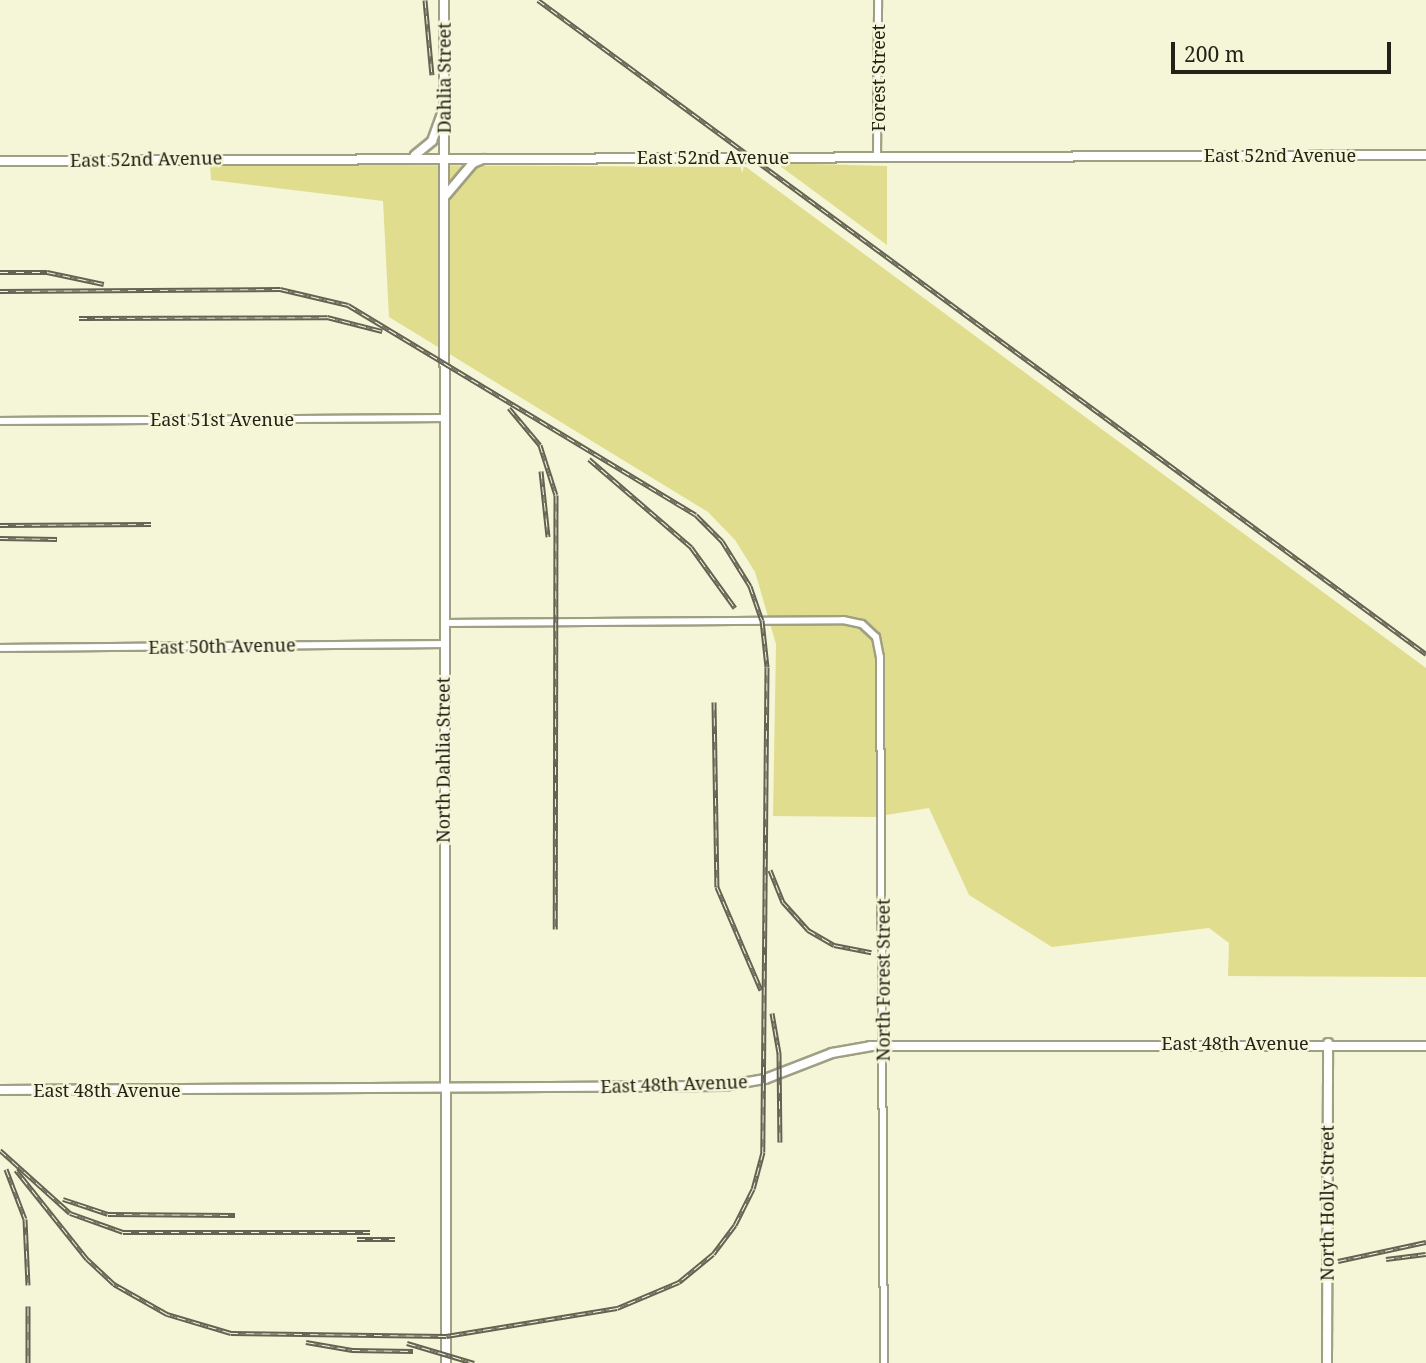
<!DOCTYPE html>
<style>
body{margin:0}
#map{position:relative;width:1426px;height:1363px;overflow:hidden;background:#f5f5d8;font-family:"Noto Serif",serif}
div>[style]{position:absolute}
.green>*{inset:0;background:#e0de8e}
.roads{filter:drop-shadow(2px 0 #9f9f84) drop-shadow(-2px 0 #9f9f84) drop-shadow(0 2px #9f9f84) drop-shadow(0 -2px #9f9f84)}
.minor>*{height:6px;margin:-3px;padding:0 3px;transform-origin:3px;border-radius:3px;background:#fff}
.tertiary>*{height:8px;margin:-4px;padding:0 4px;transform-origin:4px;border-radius:4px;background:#fff}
.rail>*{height:5px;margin-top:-2.5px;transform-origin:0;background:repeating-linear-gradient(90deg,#f5f5d8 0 8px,#646353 0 16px);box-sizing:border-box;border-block:2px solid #646353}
span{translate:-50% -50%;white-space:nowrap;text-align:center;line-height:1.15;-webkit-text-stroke:5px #f5f5d8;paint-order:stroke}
.street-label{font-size:18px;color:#232218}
.scale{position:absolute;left:1171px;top:42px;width:220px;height:32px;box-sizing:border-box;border:4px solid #232218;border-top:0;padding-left:9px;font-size:21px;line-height:24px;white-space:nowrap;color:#232218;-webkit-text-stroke:5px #f5f5d8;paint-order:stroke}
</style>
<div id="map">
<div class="green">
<div style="clip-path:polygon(776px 163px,887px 166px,887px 245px)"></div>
<div style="clip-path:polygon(210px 164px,746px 167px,1426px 668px,1426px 977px,1228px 976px,1229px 943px,1209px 928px,1052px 947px,969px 895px,929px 808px,874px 817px,773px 816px,776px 644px,755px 572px,735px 540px,708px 512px,389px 317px,383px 201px,211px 180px)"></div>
</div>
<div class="roads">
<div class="minor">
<div style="left:877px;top:156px;width:156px;rotate:-89.6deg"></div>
<div style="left:0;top:421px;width:444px;rotate:-0.4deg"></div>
<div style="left:444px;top:623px;width:399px;rotate:-0.4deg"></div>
<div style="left:843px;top:620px;width:19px;rotate:12deg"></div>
<div style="left:862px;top:624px;width:19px;rotate:43deg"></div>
<div style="left:876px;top:637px;width:20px;rotate:79deg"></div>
<div style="left:880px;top:657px;width:706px;rotate:89.68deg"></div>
<div style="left:0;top:648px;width:444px;rotate:-0.5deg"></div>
</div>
<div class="tertiary">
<div style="left:444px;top:0;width:1363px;rotate:89.92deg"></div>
<div style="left:415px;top:155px;width:22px;rotate:-39deg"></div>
<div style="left:432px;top:141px;width:32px;rotate:-70deg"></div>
<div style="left:0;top:161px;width:1426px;rotate:-0.24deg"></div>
<div style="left:446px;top:195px;width:42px;rotate:-49.8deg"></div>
<div style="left:473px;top:163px;width:11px;rotate:-22deg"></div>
<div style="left:0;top:1090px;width:724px;rotate:-0.32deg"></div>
<div style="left:724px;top:1086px;width:42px;rotate:-9.7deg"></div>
<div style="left:765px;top:1079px;width:72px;rotate:-21.2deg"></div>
<div style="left:832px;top:1053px;width:39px;rotate:-10deg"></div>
<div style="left:870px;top:1046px;width:556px"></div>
<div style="left:1327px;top:1363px;width:320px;rotate:-89.8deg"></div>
</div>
</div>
<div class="rail">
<div style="left:425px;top:0;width:75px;rotate:84.7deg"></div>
<div style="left:538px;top:0;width:1103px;rotate:36.37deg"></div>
<div style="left:0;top:272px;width:47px"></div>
<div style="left:47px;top:272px;width:58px;rotate:11.9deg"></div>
<div style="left:0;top:291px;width:280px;rotate:-0.4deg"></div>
<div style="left:280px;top:289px;width:70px;rotate:13.2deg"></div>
<div style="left:348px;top:305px;width:406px;rotate:31.1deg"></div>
<div style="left:696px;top:515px;width:37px;rotate:45deg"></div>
<div style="left:722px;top:541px;width:53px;rotate:58.1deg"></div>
<div style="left:750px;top:586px;width:36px;rotate:71deg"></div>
<div style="left:762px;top:620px;width:47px;rotate:83.9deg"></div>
<div style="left:767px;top:667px;width:485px;rotate:90.5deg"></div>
<div style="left:763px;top:1152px;width:38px;rotate:105deg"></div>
<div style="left:753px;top:1189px;width:40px;rotate:116.6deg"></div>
<div style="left:735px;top:1225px;width:36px;rotate:127deg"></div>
<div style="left:713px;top:1254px;width:44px;rotate:140.5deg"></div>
<div style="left:679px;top:1282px;width:67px;rotate:157.2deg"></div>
<div style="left:617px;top:1308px;width:173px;rotate:170.7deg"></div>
<div style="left:446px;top:1336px;width:215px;rotate:-179.2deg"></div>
<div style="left:231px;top:1333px;width:67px;rotate:-163.5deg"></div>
<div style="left:167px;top:1314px;width:61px;rotate:-150.5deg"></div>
<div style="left:114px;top:1284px;width:37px;rotate:-137deg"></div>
<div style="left:87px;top:1259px;width:114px;rotate:-128.6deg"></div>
<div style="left:79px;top:318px;width:248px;rotate:-0.2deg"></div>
<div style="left:327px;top:317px;width:57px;rotate:14.3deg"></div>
<div style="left:509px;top:408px;width:48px;rotate:50deg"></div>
<div style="left:540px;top:445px;width:52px;rotate:72.3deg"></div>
<div style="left:556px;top:495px;width:434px;rotate:90.1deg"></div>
<div style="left:589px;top:459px;width:135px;rotate:40.8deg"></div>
<div style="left:691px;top:547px;width:75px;rotate:54.2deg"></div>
<div style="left:541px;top:471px;width:66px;rotate:83.9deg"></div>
<div style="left:0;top:525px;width:151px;rotate:-0.4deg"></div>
<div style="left:0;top:538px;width:57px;rotate:1deg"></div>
<div style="left:714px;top:702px;width:185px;rotate:89.1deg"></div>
<div style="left:717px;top:887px;width:112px;rotate:66.9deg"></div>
<div style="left:770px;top:870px;width:35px;rotate:68deg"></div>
<div style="left:783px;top:902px;width:38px;rotate:48deg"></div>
<div style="left:808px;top:930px;width:30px;rotate:30deg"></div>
<div style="left:834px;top:945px;width:38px;rotate:11deg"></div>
<div style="left:772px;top:1013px;width:41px;rotate:80.1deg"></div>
<div style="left:779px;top:1053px;width:89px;rotate:89.4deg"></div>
<div style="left:0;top:1150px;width:94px;rotate:42deg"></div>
<div style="left:70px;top:1213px;width:56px;rotate:19.7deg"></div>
<div style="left:123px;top:1232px;width:247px"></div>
<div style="left:6px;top:1169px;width:53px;rotate:69.2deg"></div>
<div style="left:25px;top:1219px;width:66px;rotate:87.4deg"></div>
<div style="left:63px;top:1199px;width:47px;rotate:18.4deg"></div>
<div style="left:108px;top:1214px;width:127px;rotate:0.5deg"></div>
<div style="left:357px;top:1239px;width:38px"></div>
<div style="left:1386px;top:1259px;width:40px;rotate:-7.1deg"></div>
<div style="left:1338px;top:1261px;width:90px;rotate:-12.2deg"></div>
<div style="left:306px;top:1342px;width:47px;rotate:9.9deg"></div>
<div style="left:352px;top:1350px;width:61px;rotate:0.9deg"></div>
<div style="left:407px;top:1343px;width:70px;rotate:16.6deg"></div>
<div style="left:28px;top:1363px;width:57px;rotate:-90deg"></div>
</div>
<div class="street-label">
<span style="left:444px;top:78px;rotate:-90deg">Dahlia Street</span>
<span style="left:878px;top:78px;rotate:-90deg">Forest Street</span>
<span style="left:1280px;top:155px">East 52nd Avenue</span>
<span style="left:713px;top:157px">East 52nd Avenue</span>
<span style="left:146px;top:159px;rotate:-1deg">East 52nd Avenue</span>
<span style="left:222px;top:419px">East 51st Avenue</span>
<span style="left:222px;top:646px;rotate:-1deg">East 50th Avenue</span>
<span style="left:443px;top:760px;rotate:-90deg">North Dahlia Street</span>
<span style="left:883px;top:980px;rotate:-90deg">North Forest Street</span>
<span style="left:1235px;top:1043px">East 48th Avenue</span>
<span style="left:674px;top:1084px;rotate:-2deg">East 48th Avenue</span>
<span style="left:107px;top:1090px">East 48th Avenue</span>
<span style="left:1327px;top:1203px;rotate:-90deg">North Holly Street</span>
</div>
<div class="scale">200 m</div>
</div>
